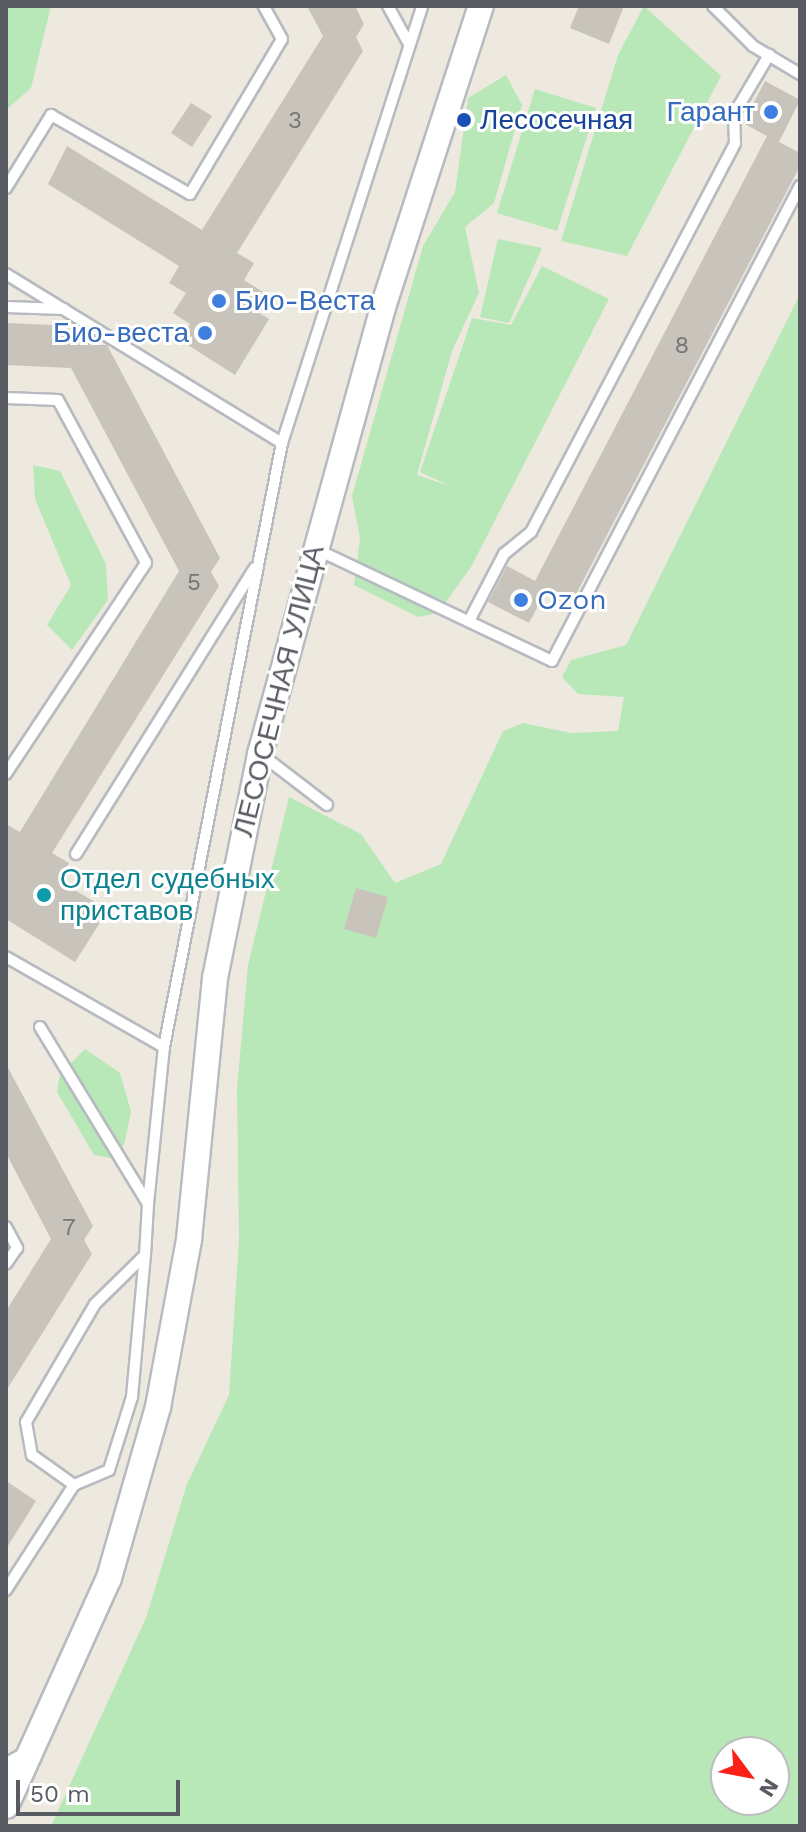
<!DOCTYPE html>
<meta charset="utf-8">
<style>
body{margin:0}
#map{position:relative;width:806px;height:1832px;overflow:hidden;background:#ede9de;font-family:"Work Sans",sans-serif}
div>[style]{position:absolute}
.green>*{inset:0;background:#b8e8b7}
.building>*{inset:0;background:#c8c3bb}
.roads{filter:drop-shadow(2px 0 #b7bac0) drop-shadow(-2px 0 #b7bac0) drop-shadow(0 2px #b7bac0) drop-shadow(0 -2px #b7bac0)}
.service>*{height:10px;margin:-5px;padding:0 5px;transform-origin:5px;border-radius:5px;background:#fff}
.minor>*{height:20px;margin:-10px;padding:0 10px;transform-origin:10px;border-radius:10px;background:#fff}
.tertiary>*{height:24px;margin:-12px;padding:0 12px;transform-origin:12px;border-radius:12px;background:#fff}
.dots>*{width:22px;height:22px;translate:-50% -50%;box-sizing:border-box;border:4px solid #fff;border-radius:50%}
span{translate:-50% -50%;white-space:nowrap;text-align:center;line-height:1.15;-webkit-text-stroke:6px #fff;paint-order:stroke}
.number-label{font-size:24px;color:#747678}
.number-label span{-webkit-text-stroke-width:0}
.shop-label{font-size:28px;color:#366cbe}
.right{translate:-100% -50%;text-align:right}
.left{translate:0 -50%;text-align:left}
.transit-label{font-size:28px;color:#164399}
.street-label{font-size:28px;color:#585c62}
.culture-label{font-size:28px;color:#0d838f}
.frame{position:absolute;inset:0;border:8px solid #585c62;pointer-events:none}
.north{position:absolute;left:710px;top:1736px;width:80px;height:80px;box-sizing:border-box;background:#fff;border:2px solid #bcbec0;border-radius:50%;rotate:122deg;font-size:22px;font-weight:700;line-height:32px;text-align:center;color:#585c62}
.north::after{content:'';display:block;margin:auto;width:28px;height:36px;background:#fb2116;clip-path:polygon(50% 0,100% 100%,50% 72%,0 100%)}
.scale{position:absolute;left:16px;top:1780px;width:164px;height:36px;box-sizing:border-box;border:4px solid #585c62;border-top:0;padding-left:10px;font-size:24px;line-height:28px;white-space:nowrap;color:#585c62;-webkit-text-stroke:6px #fff;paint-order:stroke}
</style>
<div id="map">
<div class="green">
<div style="clip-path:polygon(6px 6px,51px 6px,31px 88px,6px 110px)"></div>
<div style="clip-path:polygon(644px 6px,721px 76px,627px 256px,561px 241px,618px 55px)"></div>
<div style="clip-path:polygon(506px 75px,522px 105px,494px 203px,465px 227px,479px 293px,452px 351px,417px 475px,450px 486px,420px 472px,472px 318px,511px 325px,542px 266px,609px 299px,471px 567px,438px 613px,418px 617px,354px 585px,360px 538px,352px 496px,423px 246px,455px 192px,468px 98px)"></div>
<div style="clip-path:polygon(535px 89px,596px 108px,557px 231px,497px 213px)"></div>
<div style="clip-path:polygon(498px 239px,542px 248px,509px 323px,480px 317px)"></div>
<div style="clip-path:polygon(evenodd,800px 294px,800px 1826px,51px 1826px,146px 1618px,187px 1484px,229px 1395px,239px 1240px,237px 1089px,248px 965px,289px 797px,361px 834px,395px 883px,441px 864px,503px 731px,523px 723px,571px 733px,618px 731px,624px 697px,578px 694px,562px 677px,571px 660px,626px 645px,800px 294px,726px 1752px,774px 1752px,774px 1800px,726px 1800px,726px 1752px)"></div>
<div style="clip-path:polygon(33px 465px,60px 471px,106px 564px,108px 600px,72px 650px,47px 625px,71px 585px,35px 499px)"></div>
<div style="clip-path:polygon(85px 1049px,120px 1073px,131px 1112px,124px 1145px,111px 1158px,94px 1155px,57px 1092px,60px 1074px)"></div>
</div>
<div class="building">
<div style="clip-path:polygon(307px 6px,355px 6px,364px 24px,356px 37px,363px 51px,237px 253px,254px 263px,244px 280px,263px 292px,253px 309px,269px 319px,235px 375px,180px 340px,190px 324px,173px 313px,186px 293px,169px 283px,179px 266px,48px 184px,67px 146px,202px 230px,323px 36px)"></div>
<div style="clip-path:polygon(579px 6px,624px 6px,609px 44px,570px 28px)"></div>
<div style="clip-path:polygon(765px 81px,800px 100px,779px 142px,800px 153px,800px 166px,573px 600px,541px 584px,548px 587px,529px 623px,488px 602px,507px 566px,535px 581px,767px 136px,743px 123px)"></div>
<div style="clip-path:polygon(191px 103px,212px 116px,192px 147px,171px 133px)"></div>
<div style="clip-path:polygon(6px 323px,75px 326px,91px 345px,107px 345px,220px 558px,211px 572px,219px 586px,52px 853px,69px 863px,58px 880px,108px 910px,75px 962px,6px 919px,6px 824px,20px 832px,179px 571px,71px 368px,6px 365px)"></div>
<div style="clip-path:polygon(356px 888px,388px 897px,376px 938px,344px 929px)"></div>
<div style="clip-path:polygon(6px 1064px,93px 1226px,84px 1240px,92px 1254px,6px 1391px,6px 1311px,51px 1239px,6px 1153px)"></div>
<div style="clip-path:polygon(6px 1481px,36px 1501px,6px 1549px)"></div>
</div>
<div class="roads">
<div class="service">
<div style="left:388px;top:6px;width:43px;rotate:61.1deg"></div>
<div style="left:713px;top:6px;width:57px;rotate:45deg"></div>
<div style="left:753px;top:46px;width:55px;rotate:30.8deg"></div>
<div style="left:6px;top:188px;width:86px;rotate:-58.3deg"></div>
<div style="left:51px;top:115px;width:160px;rotate:29.6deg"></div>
<div style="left:190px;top:194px;width:180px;rotate:-59.3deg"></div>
<div style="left:282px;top:39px;width:38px;rotate:-119deg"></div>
<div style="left:6px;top:274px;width:324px;rotate:31.5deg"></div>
<div style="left:6px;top:307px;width:58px;rotate:2deg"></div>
<div style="left:6px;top:398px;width:52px;rotate:2.2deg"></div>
<div style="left:58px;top:400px;width:185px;rotate:61.6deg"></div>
<div style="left:146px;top:563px;width:253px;rotate:123.6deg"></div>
<div style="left:318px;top:550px;width:259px;rotate:25.4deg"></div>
<div style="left:552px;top:661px;width:536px;rotate:-62.43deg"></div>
<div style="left:469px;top:621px;width:76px;rotate:-62.4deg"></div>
<div style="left:504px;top:554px;width:35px;rotate:-39deg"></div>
<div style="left:531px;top:532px;width:439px;rotate:-62.3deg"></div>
<div style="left:735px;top:143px;width:29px;rotate:-92deg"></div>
<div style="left:734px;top:114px;width:69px;rotate:-59.3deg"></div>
<div style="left:262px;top:755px;width:82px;rotate:37.6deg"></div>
<div style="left:76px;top:854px;width:337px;rotate:-58deg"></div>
<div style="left:6px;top:957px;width:182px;rotate:29.7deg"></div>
<div style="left:40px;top:1027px;width:207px;rotate:58.6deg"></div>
<div style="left:6px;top:1227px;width:24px;rotate:62deg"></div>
<div style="left:17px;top:1248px;width:19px;rotate:125deg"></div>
<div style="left:145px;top:1255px;width:70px;rotate:135.6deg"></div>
<div style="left:95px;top:1304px;width:137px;rotate:120.3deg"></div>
<div style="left:26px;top:1422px;width:34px;rotate:80deg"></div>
<div style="left:32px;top:1455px;width:52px;rotate:35.5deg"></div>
<div style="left:74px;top:1485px;width:38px;rotate:-23deg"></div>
<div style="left:109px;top:1470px;width:77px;rotate:-72.5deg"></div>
<div style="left:132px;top:1397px;width:143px;rotate:-84.8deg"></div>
<div style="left:145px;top:1255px;width:51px;rotate:-86.6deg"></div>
<div style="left:148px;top:1204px;width:158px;rotate:-84.2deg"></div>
<div style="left:164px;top:1047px;width:615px;rotate:-78.95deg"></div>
<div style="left:282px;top:443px;width:459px;rotate:-72.2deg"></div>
<div style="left:6px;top:1590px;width:125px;rotate:-57.1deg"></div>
</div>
<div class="minor">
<div style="left:6px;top:1769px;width:29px;rotate:-29deg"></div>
</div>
<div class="tertiary">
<div style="left:6px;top:1806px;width:250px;rotate:-65.7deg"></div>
<div style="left:109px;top:1578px;width:178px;rotate:-74deg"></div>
<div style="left:158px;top:1407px;width:171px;rotate:-79.5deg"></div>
<div style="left:189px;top:1239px;width:262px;rotate:-84.3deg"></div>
<div style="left:215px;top:978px;width:228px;rotate:-78.6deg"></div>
<div style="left:260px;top:754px;width:470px;rotate:-74.6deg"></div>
<div style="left:385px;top:301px;width:310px;rotate:-72deg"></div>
</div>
</div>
<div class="dots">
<div style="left:771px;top:112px;background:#3f7fe0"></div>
<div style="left:464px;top:120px;background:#1a4fb4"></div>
<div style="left:219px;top:301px;background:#3f7fe0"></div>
<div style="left:205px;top:333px;background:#3f7fe0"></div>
<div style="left:521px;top:600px;background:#3f7fe0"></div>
<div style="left:44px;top:895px;background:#0f9aa8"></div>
</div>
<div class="number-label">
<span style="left:295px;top:121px">3</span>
<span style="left:682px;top:346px">8</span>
<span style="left:194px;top:583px">5</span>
<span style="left:69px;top:1228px">7</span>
</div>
<div class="shop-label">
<span class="right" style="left:755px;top:112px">Гарант</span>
<span class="left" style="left:235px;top:301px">Био-Веста</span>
<span class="right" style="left:189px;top:333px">Био-веста</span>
<span class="left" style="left:537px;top:600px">Ozon</span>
</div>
<div class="transit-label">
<span class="left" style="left:480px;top:120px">Лесосечная</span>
</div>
<div class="street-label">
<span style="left:279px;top:691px;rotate:-76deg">ЛЕСОСЕЧНАЯ УЛИЦА</span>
</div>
<div class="culture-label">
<span class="left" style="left:60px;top:895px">Отдел судебных<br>приставов</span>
</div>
<div class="frame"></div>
<div class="north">N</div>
<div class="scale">50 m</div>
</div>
